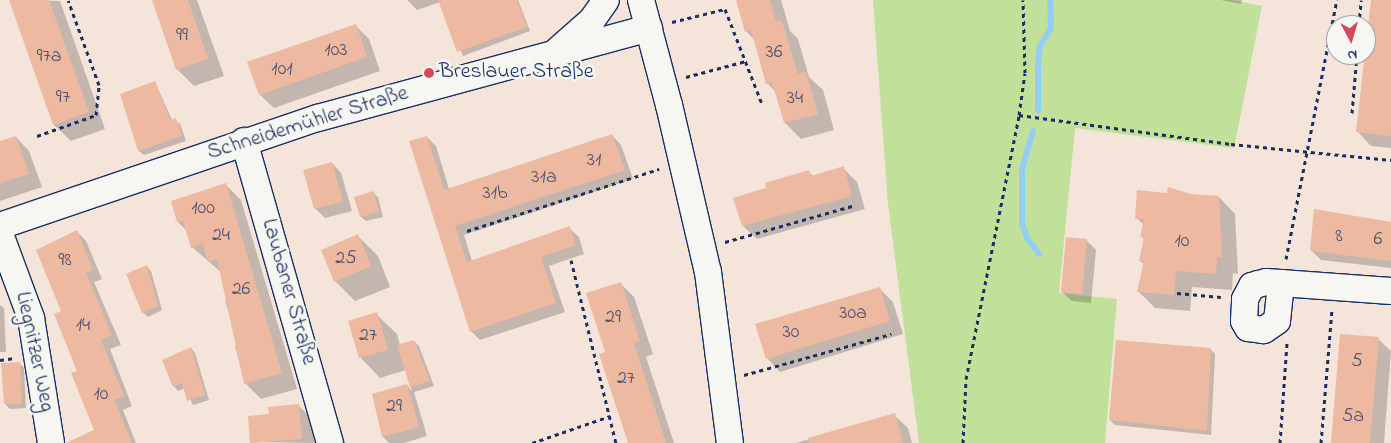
<!DOCTYPE html>
<meta charset="utf-8">
<style>
body{margin:0}
#map{position:relative;width:1391px;height:443px;overflow:hidden;background:#f4e4da;font-family:"Indie Flower",sans-serif}
div>[style]{position:absolute}
.green>*{inset:0;background:#c1e19a}
.shadow>*{inset:0;background:#0003}
.stream>*{height:6px;margin:-3px;padding:0 3px;transform-origin:3px;border-radius:3px;background:#95cef4}
.building>*{inset:0;background:#eeb9a1}
.path>*{height:3px;margin-top:-1.5px;transform-origin:0;background:repeating-linear-gradient(90deg,#1b2f5e 0 4px,transparent 0 8px)}
.roads{filter:drop-shadow(1px 0 #1b2f5e) drop-shadow(-1px 0 #1b2f5e) drop-shadow(0 1px #1b2f5e) drop-shadow(0 -1px #1b2f5e)}
.minor>*{height:26px;margin:-13px;padding:0 13px;transform-origin:13px;border-radius:13px;background:#f6f6f2}
.dots>*{width:14px;height:14px;translate:-50% -50%;box-sizing:border-box;border:2px solid #f6f6f2;border-radius:50%}
span{translate:-50% -50%;white-space:nowrap;text-align:center;line-height:1.15;-webkit-text-stroke:5px #f6f6f2;paint-order:stroke}
.number-label{font-size:20px;color:#50526f}
.number-label span{-webkit-text-stroke-width:0}
.poi-label{font-size:22px;color:#1b2f5e}
.left{translate:0 -50%;text-align:left}
.street-label{font-size:22px;color:#1b2f5e}
.north{position:absolute;left:1326px;top:15px;width:50px;height:50px;box-sizing:border-box;background:#f6f6f2;border:1px solid #9ea6b7;border-radius:50%;rotate:174deg;font-size:14px;font-weight:700;line-height:20px;text-align:center;color:#1b2f5e}
.north::after{content:'';display:block;margin:auto;width:18px;height:22px;background:#d1495b;clip-path:polygon(50% 0,100% 100%,50% 72%,0 100%)}
</style>
<div id="map">
<div class="green">
<div style="clip-path:polygon(873px 0,1233px 0,1262px 6px,1234px 148px,1075px 128px,1059px 293px,1117px 299px,1105px 443px,919px 443px,888px 204px)"></div>
</div>
<div class="shadow">
<div style="clip-path:polygon(10px 0,60px 1px,105px 129px,71px 141px,54px 125px)"></div>
<div style="clip-path:polygon(153px 0,197px 0,224px 76px,194px 86px,178px 70px)"></div>
<div style="clip-path:polygon(407px 0,518px 0,530px 31px,463px 56px,440px 2px,417px 10px)"></div>
<div style="clip-path:polygon(737px 0,781px 0,790px 31px,798px 39px,809px 77px,823px 90px,834px 130px,801px 139px,785px 123px,776px 92px,767px 83px,755px 40px,746px 31px)"></div>
<div style="clip-path:polygon(1221px 0,1242px 0,1241px 4px)"></div>
<div style="clip-path:polygon(1372px 0,1391px 0,1391px 148px,1371px 146px,1358px 132px)"></div>
<div style="clip-path:polygon(355px 25px,369px 39px,380px 71px,274px 108px,260px 95px)"></div>
<div style="clip-path:polygon(155px 82px,172px 120px,180px 124px,186px 141px,144px 155px,139px 151px,121px 95px)"></div>
<div style="clip-path:polygon(612px 135px,621px 145px,633px 179px,464px 235px,472px 261px,569px 228px,579px 237px,584px 254px,549px 266px,565px 312px,480px 340px,471px 331px,427px 137px,436px 146px,449px 189px)"></div>
<div style="clip-path:polygon(16px 137px,29px 151px,42px 187px,0 201px,0 142px)"></div>
<div style="clip-path:polygon(332px 163px,341px 173px,352px 211px,325px 218px,316px 209px,305px 171px)"></div>
<div style="clip-path:polygon(843px 168px,857px 182px,865px 209px,757px 239px,743px 226px,767px 189px,809px 172px,814px 177px)"></div>
<div style="clip-path:polygon(225px 184px,241px 200px,297px 389px,261px 399px,245px 383px,235px 346px,239px 345px,225px 301px,229px 300px,222px 273px,192px 247px,188px 232px,178px 222px)"></div>
<div style="clip-path:polygon(373px 193px,378px 197px,383px 217px,366px 221px,361px 217px)"></div>
<div style="clip-path:polygon(1191px 195px,1219px 197px,1235px 214px,1238px 274px,1233px 273px,1232px 290px,1192px 287px,1190px 311px,1155px 308px,1139px 292px,1145px 265px,1140px 261px,1145px 240px,1141px 236px,1144px 225px,1137px 218px)"></div>
<div style="clip-path:polygon(1316px 211px,1391px 224px,1391px 268px,1321px 260px,1312px 251px)"></div>
<div style="clip-path:polygon(77px 232px,86px 241px,102px 279px,94px 282px,121px 345px,110px 349px,132px 406px,123px 410px,136px 443px,84px 443px,96px 430px,63px 312px)"></div>
<div style="clip-path:polygon(358px 236px,378px 256px,390px 287px,355px 301px,335px 281px)"></div>
<div style="clip-path:polygon(1086px 240px,1096px 250px,1091px 303px,1072px 301px,1062px 292px)"></div>
<div style="clip-path:polygon(147px 266px,151px 271px,162px 310px,148px 317px,143px 312px)"></div>
<div style="clip-path:polygon(621px 284px,634px 297px,653px 354px,646px 357px,674px 443px,629px 443px,607px 353px)"></div>
<div style="clip-path:polygon(879px 288px,893px 302px,903px 334px,780px 372px,767px 358px)"></div>
<div style="clip-path:polygon(0 305px,4px 308px,6px 352px,0 352px)"></div>
<div style="clip-path:polygon(376px 314px,397px 334px,400px 345px,414px 341px,419px 346px,434px 386px,414px 392px,427px 436px,404px 443px,389px 443px,383px 437px,374px 395px,407px 385px,412px 391px,406px 370px,380px 378px,360px 357px)"></div>
<div style="clip-path:polygon(1378px 339px,1391px 351px,1384px 443px,1332px 443px)"></div>
<div style="clip-path:polygon(191px 348px,195px 353px,209px 400px,193px 405px,185px 388px,178px 391px,174px 386px)"></div>
<div style="clip-path:polygon(1210px 349px,1215px 354px,1211px 435px,1115px 425px,1110px 420px)"></div>
<div style="clip-path:polygon(20px 364px,24px 368px,26px 408px,10px 409px,5px 404px)"></div>
<div style="clip-path:polygon(298px 405px,317px 424px,319px 443px,252px 442px,271px 415px)"></div>
<div style="clip-path:polygon(894px 415px,908px 428px,912px 443px,796px 443px)"></div>
</div>
<div class="stream">
<div style="left:1038px;top:110px;width:43px;rotate:-90deg"></div>
<div style="left:1038px;top:67px;width:21px;rotate:-85deg"></div>
<div style="left:1040px;top:46px;width:21px;rotate:-59deg"></div>
<div style="left:1051px;top:28px;width:28px;rotate:-92deg"></div>
<div style="left:1033px;top:131px;width:40px;rotate:106deg"></div>
<div style="left:1022px;top:169px;width:54px;rotate:90deg"></div>
<div style="left:1022px;top:223px;width:16px;rotate:72deg"></div>
<div style="left:1027px;top:238px;width:20px;rotate:53deg"></div>
</div>
<div class="building">
<div style="clip-path:polygon(9px 0,49px 0,89px 112px,53px 125px)"></div>
<div style="clip-path:polygon(152px 0,188px 0,208px 59px,176px 70px)"></div>
<div style="clip-path:polygon(438px 0,517px 0,527px 27px,457px 52px)"></div>
<div style="clip-path:polygon(736px 0,770px 0,776px 22px,782px 21px,798px 74px,806px 72px,818px 114px,784px 123px,772px 82px,766px 84px,751px 30px,745px 32px)"></div>
<div style="clip-path:polygon(1371px 0,1391px 0,1391px 136px,1356px 132px)"></div>
<div style="clip-path:polygon(356px 24px,367px 57px,259px 95px,247px 62px)"></div>
<div style="clip-path:polygon(155px 81px,170px 120px,176px 118px,182px 136px,138px 151px,120px 94px)"></div>
<div style="clip-path:polygon(612px 134px,625px 170px,455px 226px,467px 262px,570px 226px,576px 245px,541px 257px,556px 303px,470px 332px,409px 141px,427px 136px,444px 190px)"></div>
<div style="clip-path:polygon(16px 136px,29px 174px,0 183px,0 141px)"></div>
<div style="clip-path:polygon(332px 162px,343px 202px,314px 209px,303px 170px)"></div>
<div style="clip-path:polygon(844px 166px,852px 196px,742px 226px,733px 198px,766px 188px,765px 183px,809px 170px,811px 176px)"></div>
<div style="clip-path:polygon(226px 183px,282px 373px,244px 384px,217px 259px,208px 262px,203px 244px,191px 248px,183px 221px,177px 222px,171px 201px)"></div>
<div style="clip-path:polygon(1168px 187px,1191px 194px,1219px 196px,1222px 258px,1217px 257px,1216px 274px,1176px 271px,1174px 295px,1137px 292px,1144px 261px,1139px 261px,1144px 237px,1140px 237px,1144px 219px,1135px 219px,1137px 190px,1167px 193px)"></div>
<div style="clip-path:polygon(374px 191px,379px 212px,360px 217px,354px 197px)"></div>
<div style="clip-path:polygon(1314px 209px,1391px 222px,1391px 261px,1310px 251px)"></div>
<div style="clip-path:polygon(77px 230px,93px 270px,86px 273px,112px 335px,101px 340px,124px 396px,114px 400px,132px 443px,66px 443px,94px 430px,71px 373px,77px 371px,54px 314px,61px 311px,36px 250px)"></div>
<div style="clip-path:polygon(358px 234px,371px 266px,334px 282px,321px 250px)"></div>
<div style="clip-path:polygon(1066px 237px,1087px 239px,1082px 294px,1061px 292px)"></div>
<div style="clip-path:polygon(147px 265px,158px 306px,142px 313px,126px 274px)"></div>
<div style="clip-path:polygon(621px 282px,640px 341px,634px 343px,666px 443px,628px 443px,599px 354px,605px 352px,586px 293px)"></div>
<div style="clip-path:polygon(880px 287px,890px 321px,766px 359px,755px 324px)"></div>
<div style="clip-path:polygon(377px 312px,388px 350px,359px 358px,348px 321px)"></div>
<div style="clip-path:polygon(1340px 334px,1379px 337px,1370px 443px,1331px 443px)"></div>
<div style="clip-path:polygon(414px 340px,430px 381px,410px 387px,397px 345px)"></div>
<div style="clip-path:polygon(1116px 340px,1211px 348px,1207px 431px,1109px 420px)"></div>
<div style="clip-path:polygon(191px 347px,205px 395px,187px 401px,182px 383px,173px 387px,162px 360px)"></div>
<div style="clip-path:polygon(20px 362px,22px 404px,4px 404px,1px 363px)"></div>
<div style="clip-path:polygon(407px 384px,419px 427px,382px 437px,372px 394px)"></div>
<div style="clip-path:polygon(299px 404px,302px 439px,250px 443px,248px 416px,269px 414px,268px 407px)"></div>
<div style="clip-path:polygon(895px 413px,903px 443px,809px 443px,808px 438px)"></div>
</div>
<div class="path">
<div style="left:672px;top:22px;width:55px;rotate:-13.8deg"></div>
<div style="left:725px;top:9px;width:102px;rotate:68.7deg"></div>
<div style="left:1359px;top:25px;width:25px;rotate:-85deg"></div>
<div style="left:686px;top:77px;width:62px;rotate:-14.9deg"></div>
<div style="left:1352px;top:113px;width:58px;rotate:-85.1deg"></div>
<div style="left:1019px;top:115px;width:214px;rotate:7.8deg"></div>
<div style="left:1231px;top:144px;width:161px;rotate:5.7deg"></div>
<div style="left:37px;top:136px;width:63px;rotate:-19.6deg"></div>
<div style="left:96px;top:115px;width:30px;rotate:-84deg"></div>
<div style="left:99px;top:85px;width:90px;rotate:-110deg"></div>
<div style="left:467px;top:231px;width:202px;rotate:-17.9deg"></div>
<div style="left:725px;top:242px;width:132px;rotate:-15.8deg"></div>
<div style="left:1286px;top:259px;width:264px;rotate:-78.9deg"></div>
<div style="left:571px;top:260px;width:188px;rotate:76.2deg"></div>
<div style="left:1177px;top:293px;width:44px;rotate:5.2deg"></div>
<div style="left:0;top:360px;width:15px;rotate:-8deg"></div>
<div style="left:744px;top:375px;width:153px;rotate:-15.6deg"></div>
<div style="left:532px;top:443px;width:83px;rotate:-19.1deg"></div>
<div style="left:963px;top:443px;width:64px;rotate:-87.3deg"></div>
<div style="left:966px;top:379px;width:269px;rotate:-78.6deg"></div>
<div style="left:1019px;top:115px;width:42px;rotate:-81.9deg"></div>
<div style="left:1025px;top:73px;width:73px;rotate:-91.6deg"></div>
<div style="left:1280px;top:443px;width:101px;rotate:-86deg"></div>
<div style="left:1321px;top:443px;width:134px;rotate:-85.3deg"></div>
</div>
<div class="roads">
<div class="minor">
<div style="left:641px;top:0;width:109px;rotate:75.1deg"></div>
<div style="left:669px;top:105px;width:171px;rotate:76.9deg"></div>
<div style="left:708px;top:272px;width:172px;rotate:82.7deg"></div>
<div style="left:558px;top:50px;width:45px;rotate:-41.4deg"></div>
<div style="left:592px;top:20px;width:24px;rotate:-55deg"></div>
<div style="left:244px;top:141px;width:314px;rotate:74.1deg"></div>
<div style="left:0;top:226px;width:336px;rotate:-18.8deg"></div>
<div style="left:318px;top:118px;width:343px;rotate:-15.2deg"></div>
<div style="left:0;top:234px;width:90px;rotate:69.7deg"></div>
<div style="left:31px;top:318px;width:127px;rotate:80.9deg"></div>
<div style="left:1281px;top:283px;width:38px;rotate:96deg"></div>
<div style="left:1277px;top:321px;width:16px;rotate:145deg"></div>
<div style="left:1264px;top:330px;width:16px;rotate:-173deg"></div>
<div style="left:1248px;top:328px;width:8px;rotate:-120deg"></div>
<div style="left:1244px;top:321px;width:22px;rotate:-87deg"></div>
<div style="left:1245px;top:299px;width:15px;rotate:-62deg"></div>
<div style="left:1252px;top:286px;width:6px;rotate:-18deg"></div>
<div style="left:1258px;top:284px;width:8px;rotate:-14deg"></div>
<div style="left:1266px;top:282px;width:15px;rotate:4deg"></div>
<div style="left:1281px;top:283px;width:110px;rotate:4.2deg"></div>
</div>
</div>
<div class="dots">
<div style="left:429px;top:73px;background:#d1495b"></div>
</div>
<div class="number-label">
<span style="left:182px;top:35px">99</span>
<span style="left:336px;top:50px">103</span>
<span style="left:774px;top:52px">36</span>
<span style="left:49px;top:56px">97a</span>
<span style="left:282px;top:69px">101</span>
<span style="left:63px;top:97px">97</span>
<span style="left:795px;top:98px">34</span>
<span style="left:594px;top:160px">31</span>
<span style="left:544px;top:177px">31a</span>
<span style="left:495px;top:193px">31b</span>
<span style="left:203px;top:208px">100</span>
<span style="left:221px;top:235px">24</span>
<span style="left:1339px;top:236px">8</span>
<span style="left:1378px;top:239px">6</span>
<span style="left:1182px;top:241px">10</span>
<span style="left:346px;top:258px">25</span>
<span style="left:65px;top:260px">98</span>
<span style="left:241px;top:289px">26</span>
<span style="left:853px;top:313px">30a</span>
<span style="left:613px;top:317px">29</span>
<span style="left:83px;top:325px">14</span>
<span style="left:791px;top:332px">30</span>
<span style="left:368px;top:335px">27</span>
<span style="left:1357px;top:361px">5</span>
<span style="left:626px;top:378px">27</span>
<span style="left:101px;top:394px">10</span>
<span style="left:394px;top:406px">29</span>
<span style="left:1353px;top:416px">5a</span>
</div>
<div class="poi-label">
<span class="left" style="left:439px;top:73px">Breslauer Straße</span>
</div>
<div class="street-label">
<span style="left:308px;top:124px;rotate:-17deg">Schneidemühler Straße</span>
<span style="left:288px;top:292px;rotate:74deg">Laubaner Straße</span>
<span style="left:34px;top:352px;rotate:78deg">Liegnitzer Weg</span>
</div>
<div class="north">N</div>
</div>
